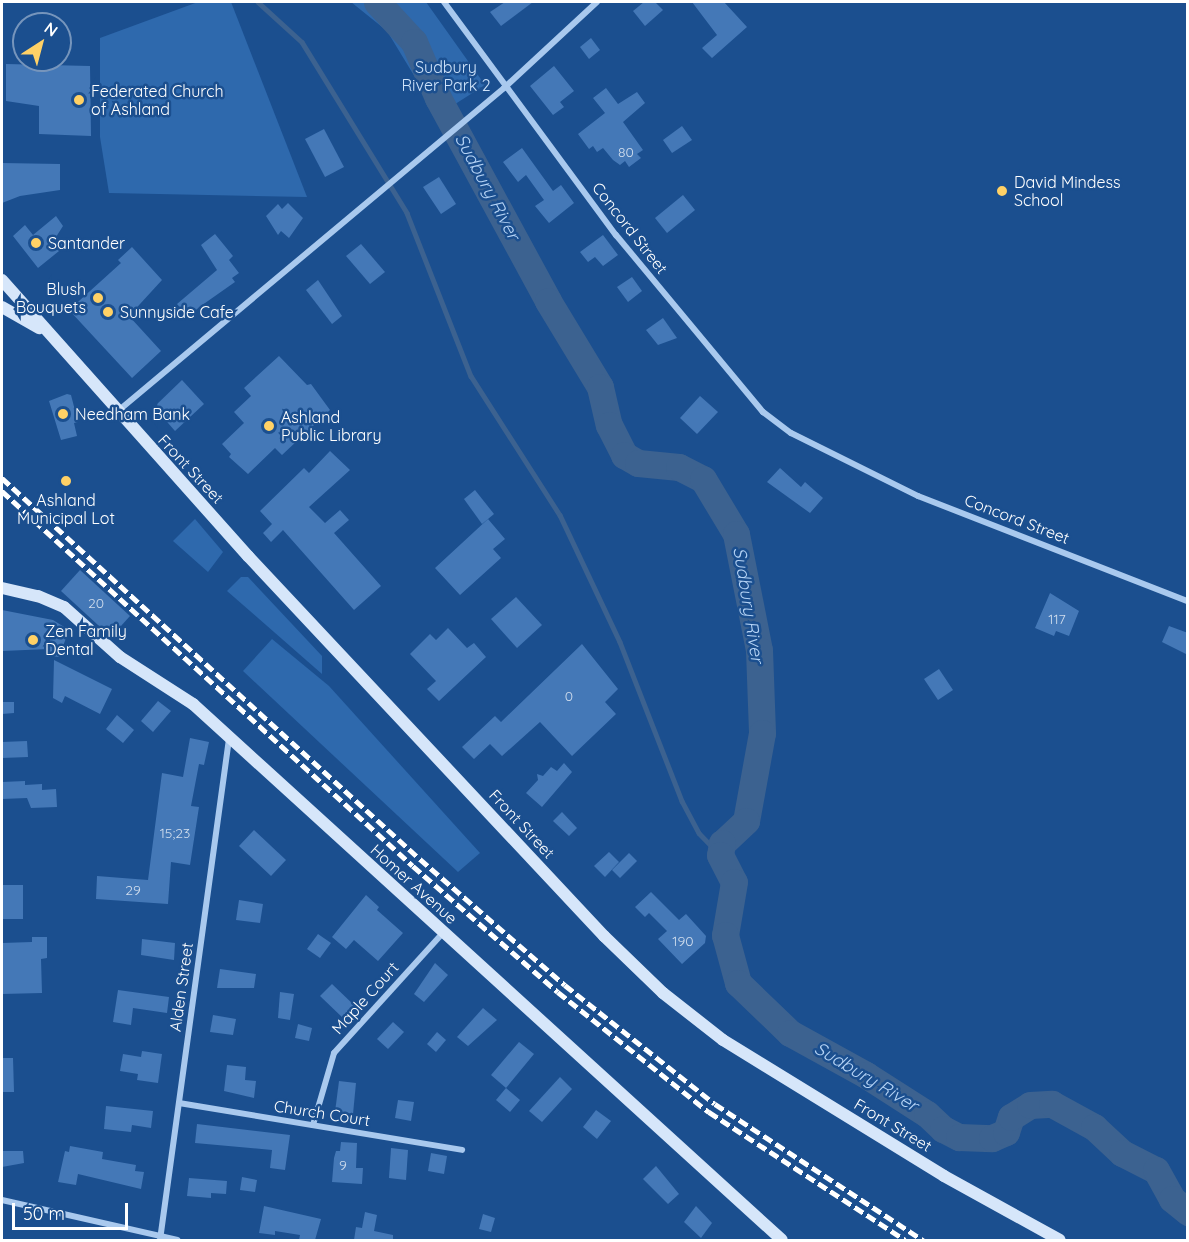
<!DOCTYPE html>
<style>
body{margin:0}
#map{position:relative;width:1189px;height:1242px;overflow:hidden;background:#1b4f8f;font-family:Quicksand,sans-serif}
div>[style]{position:absolute}
.green>*{inset:0;background:#2e69ad}
.stream>*{height:4.5px;margin:-2.25px;padding:0 2.25px;transform-origin:2.25px;border-radius:2.25px;background:#3c6290}
.river>*{height:27px;margin:-13.5px;padding:0 13.5px;transform-origin:13.5px;border-radius:13.5px;background:#3c6290}
.building>*{inset:0;background:#4478b7}
.street>*{height:6px;margin:-3px;padding:0 3px;transform-origin:3px;border-radius:3px;background:#a9c9ee}
.secondary>*{height:12px;margin:-6px;padding:0 6px;transform-origin:6px;border-radius:6px;background:#d6e6fa}
.rail>*{height:4.5px;margin-top:-2.25px;transform-origin:0;background:repeating-linear-gradient(90deg,#fff 0 10px,transparent 0 14.5px)}
.dots>*{width:16px;height:16px;translate:-50% -50%;box-sizing:border-box;border:3px solid #1b4f8f;border-radius:50%}
span{translate:-50% -50%;white-space:nowrap;text-align:center;line-height:1.15;-webkit-text-stroke:5px #1b4f8f;paint-order:stroke}
.number-label{font-size:14px;color:#d0dded}
.number-label span{-webkit-text-stroke-width:0}
.park-label{font-size:16px;color:#cfe3fa}
.poi-label{font-size:16px;color:#fff}
.left{translate:0 -50%;text-align:left}
.right{translate:-100% -50%;text-align:right}
.street-label{font-size:16px;color:#fff}
.water-label{font-size:18px;color:#b5d3f5;font-style:italic}
.frame{position:absolute;inset:0;border:3px solid #fff;pointer-events:none}
.north{position:absolute;left:12px;top:12px;width:60px;height:60px;box-sizing:border-box;background:#1b4f8f;border:2px solid #7695bc;border-radius:50%;rotate:36deg;font-size:16px;font-weight:700;line-height:24px;text-align:center;color:#fff}
.north::after{content:'';display:block;margin:auto;width:21px;height:27px;background:#ffd166;clip-path:polygon(50% 0,100% 100%,50% 72%,0 100%)}
.scale{position:absolute;left:12px;top:1203px;width:116px;height:27px;box-sizing:border-box;border:3px solid #fff;border-top:0;padding-left:8px;font-size:18px;line-height:21px;white-space:nowrap;color:#fff;-webkit-text-stroke:4px #1b4f8f;paint-order:stroke}
</style>
<div id="map">
<div class="green">
<div style="clip-path:polygon(198px 2px,231px 2px,307px 197px,109px 193px,100px 137px,100px 38px)"></div>
<div style="clip-path:polygon(351px 2px,426px 2px,485px 85px,438px 115px,387px 31px)"></div>
<div style="clip-path:polygon(195px 519px,223px 552px,208px 572px,173px 541px)"></div>
<div style="clip-path:polygon(241px 577px,248px 577px,322px 656px,322px 674px,227px 591px)"></div>
<div style="clip-path:polygon(272px 639px,329px 686px,480px 853px,458px 872px,243px 671px)"></div>
</div>
<div class="stream">
<div style="left:258px;top:2px;width:59px;rotate:42.3deg"></div>
<div style="left:302px;top:42px;width:201px;rotate:58.4deg"></div>
<div style="left:407px;top:213px;width:175px;rotate:68.6deg"></div>
<div style="left:471px;top:376px;width:165px;rotate:57.4deg"></div>
<div style="left:560px;top:515px;width:140px;rotate:64.7deg"></div>
<div style="left:620px;top:642px;width:171px;rotate:68.7deg"></div>
<div style="left:682px;top:801px;width:36px;rotate:62deg"></div>
<div style="left:699px;top:833px;width:30px;rotate:46deg"></div>
</div>
<div class="river">
<div style="left:377px;top:2px;width:54px;rotate:47.2deg"></div>
<div style="left:414px;top:42px;width:61px;rotate:66.8deg"></div>
<div style="left:438px;top:98px;width:231px;rotate:61.5deg"></div>
<div style="left:548px;top:301px;width:100px;rotate:58.8deg"></div>
<div style="left:600px;top:387px;width:39px;rotate:77deg"></div>
<div style="left:609px;top:425px;width:34px;rotate:63deg"></div>
<div style="left:624px;top:455px;width:16px;rotate:30deg"></div>
<div style="left:638px;top:463px;width:41px;rotate:5.6deg"></div>
<div style="left:679px;top:467px;width:27px;rotate:27deg"></div>
<div style="left:703px;top:479px;width:64px;rotate:59deg"></div>
<div style="left:736px;top:534px;width:118px;rotate:78.8deg"></div>
<div style="left:759px;top:650px;width:83px;rotate:87.9deg"></div>
<div style="left:762px;top:733px;width:89px;rotate:100.3deg"></div>
<div style="left:746px;top:821px;width:33px;rotate:137deg"></div>
<div style="left:722px;top:843px;width:12px;rotate:99deg"></div>
<div style="left:720px;top:855px;width:30px;rotate:63deg"></div>
<div style="left:734px;top:882px;width:54px;rotate:99.6deg"></div>
<div style="left:725px;top:935px;width:50px;rotate:74.8deg"></div>
<div style="left:738px;top:983px;width:72px;rotate:43.9deg"></div>
<div style="left:790px;top:1033px;width:87px;rotate:28.9deg"></div>
<div style="left:866px;top:1075px;width:72px;rotate:32.6deg"></div>
<div style="left:927px;top:1114px;width:22px;rotate:43deg"></div>
<div style="left:943px;top:1129px;width:18px;rotate:27deg"></div>
<div style="left:959px;top:1137px;width:33px;rotate:2deg"></div>
<div style="left:992px;top:1138px;width:15px;rotate:-23deg"></div>
<div style="left:1006px;top:1132px;width:16px;rotate:-72deg"></div>
<div style="left:1011px;top:1117px;width:22px;rotate:-32deg"></div>
<div style="left:1030px;top:1105px;width:22px;rotate:-3deg"></div>
<div style="left:1052px;top:1104px;width:48px;rotate:28.7deg"></div>
<div style="left:1094px;top:1127px;width:38px;rotate:43deg"></div>
<div style="left:1122px;top:1153px;width:38px;rotate:27deg"></div>
<div style="left:1156px;top:1170px;width:33px;rotate:61deg"></div>
<div style="left:1172px;top:1199px;width:21px;rotate:39deg"></div>
</div>
<div class="building">
<div style="clip-path:polygon(505px 2px,533px 2px,501px 26px,490px 12px)"></div>
<div style="clip-path:polygon(644px 2px,655px 2px,663px 10px,645px 26px,633px 11px)"></div>
<div style="clip-path:polygon(692px 2px,724px 2px,747px 27px,712px 58px,702px 48px,717px 35px)"></div>
<div style="clip-path:polygon(591px 38px,600px 50px,589px 59px,580px 47px)"></div>
<div style="clip-path:polygon(6px 64px,90px 66px,91px 136px,39px 134px,39px 106px,6px 101px)"></div>
<div style="clip-path:polygon(554px 66px,574px 91px,560px 102px,564px 107px,553px 115px,530px 86px)"></div>
<div style="clip-path:polygon(606px 88px,618px 104px,637px 92px,645px 103px,623px 122px,643px 150px,637px 154px,641px 158px,629px 167px,625px 161px,620px 165px,613px 160px,603px 148px,597px 152px,593px 146px,589px 149px,578px 134px,605px 113px,593px 98px)"></div>
<div style="clip-path:polygon(682px 126px,692px 140px,672px 153px,663px 140px)"></div>
<div style="clip-path:polygon(324px 129px,344px 167px,325px 177px,305px 139px)"></div>
<div style="clip-path:polygon(522px 148px,553px 191px,561px 185px,574px 203px,549px 223px,535px 206px,544px 200px,526px 175px,518px 182px,503px 162px)"></div>
<div style="clip-path:polygon(2px 163px,60px 164px,60px 190px,20px 196px,2px 203px)"></div>
<div style="clip-path:polygon(439px 177px,456px 204px,441px 214px,423px 187px)"></div>
<div style="clip-path:polygon(683px 195px,695px 210px,667px 233px,655px 218px)"></div>
<div style="clip-path:polygon(288px 203px,303px 218px,289px 238px,281px 231px,278px 235px,266px 216px,278px 204px,282px 209px)"></div>
<div style="clip-path:polygon(56px 216px,63px 226px,56px 237px,64px 247px,38px 268px,13px 236px,25px 225px,33px 235px)"></div>
<div style="clip-path:polygon(215px 234px,233px 256px,229px 260px,239px 273px,232px 278px,235px 282px,198px 308px,190px 319px,177px 304px,217px 270px,201px 245px)"></div>
<div style="clip-path:polygon(603px 235px,618px 255px,603px 266px,595px 257px,588px 262px,580px 252px)"></div>
<div style="clip-path:polygon(361px 244px,385px 272px,370px 284px,346px 256px)"></div>
<div style="clip-path:polygon(132px 247px,162px 280px,129px 316px,161px 351px,132px 378px,69px 310px,121px 263px,118px 260px)"></div>
<div style="clip-path:polygon(632px 277px,642px 291px,628px 302px,617px 287px)"></div>
<div style="clip-path:polygon(318px 280px,342px 316px,332px 324px,306px 290px)"></div>
<div style="clip-path:polygon(663px 318px,677px 338px,658px 345px,646px 330px)"></div>
<div style="clip-path:polygon(279px 356px,307px 385px,311px 384px,330px 410px,282px 455px,275px 448px,248px 474px,229px 457px,231px 454px,222px 444px,244px 423px,234px 412px,251px 396px,244px 388px)"></div>
<div style="clip-path:polygon(182px 380px,204px 404px,175px 431px,154px 407px)"></div>
<div style="clip-path:polygon(67px 394px,71px 395px,78px 422px,74px 423px,77px 436px,61px 440px,49px 401px)"></div>
<div style="clip-path:polygon(700px 396px,718px 412px,697px 434px,680px 418px)"></div>
<div style="clip-path:polygon(330px 451px,350px 470px,309px 507px,325px 523px,340px 510px,349px 520px,334px 533px,381px 586px,354px 610px,283px 530px,271px 542px,263px 533px,272px 524px,260px 511px,304px 468px,309px 473px)"></div>
<div style="clip-path:polygon(780px 468px,801px 487px,805px 482px,823px 498px,810px 513px,767px 482px)"></div>
<div style="clip-path:polygon(475px 490px,494px 514px,482px 524px,464px 499px)"></div>
<div style="clip-path:polygon(488px 519px,505px 539px,493px 549px,501px 558px,460px 595px,435px 568px)"></div>
<div style="clip-path:polygon(80px 570px,130px 616px,111px 637px,61px 591px)"></div>
<div style="clip-path:polygon(1050px 593px,1079px 611px,1069px 636px,1056px 631px,1054px 636px,1035px 628px)"></div>
<div style="clip-path:polygon(516px 597px,542px 625px,517px 648px,491px 619px)"></div>
<div style="clip-path:polygon(2px 610px,53px 620px,69px 630px,59px 657px,50px 656px,49px 649px,2px 651px)"></div>
<div style="clip-path:polygon(1169px 626px,1188px 633px,1188px 655px,1162px 642px)"></div>
<div style="clip-path:polygon(448px 628px,467px 648px,474px 643px,486px 657px,439px 701px,427px 689px,436px 681px,410px 654px,430px 634px,436px 640px)"></div>
<div style="clip-path:polygon(582px 644px,618px 689px,605px 702px,616px 714px,572px 756px,540px 722px,502px 756px,490px 744px,474px 759px,462px 747px,495px 716px,501px 722px)"></div>
<div style="clip-path:polygon(54px 660px,112px 689px,100px 714px,65px 696px,62px 703px,53px 698px)"></div>
<div style="clip-path:polygon(939px 669px,953px 690px,938px 700px,924px 679px)"></div>
<div style="clip-path:polygon(158px 701px,171px 711px,153px 732px,141px 721px)"></div>
<div style="clip-path:polygon(2px 702px,14px 702px,14px 713px,2px 714px)"></div>
<div style="clip-path:polygon(117px 715px,134px 730px,123px 743px,106px 729px)"></div>
<div style="clip-path:polygon(190px 738px,209px 742px,204px 765px,199px 764px,191px 806px,199px 807px,190px 865px,171px 862px,168px 904px,96px 899px,97px 876px,148px 880px,162px 773px,183px 777px)"></div>
<div style="clip-path:polygon(27px 741px,28px 757px,2px 758px,2px 742px)"></div>
<div style="clip-path:polygon(564px 763px,572px 772px,542px 807px,526px 793px,538px 780px,537px 774px,543px 776px,551px 767px,557px 771px)"></div>
<div style="clip-path:polygon(25px 781px,25px 785px,42px 784px,42px 790px,56px 789px,57px 807px,31px 808px,27px 798px,2px 799px,2px 782px)"></div>
<div style="clip-path:polygon(562px 812px,577px 828px,569px 836px,553px 821px)"></div>
<div style="clip-path:polygon(254px 830px,286px 860px,271px 876px,239px 846px)"></div>
<div style="clip-path:polygon(609px 852px,619px 862px,605px 877px,594px 866px)"></div>
<div style="clip-path:polygon(629px 853px,637px 861px,620px 878px,612px 870px)"></div>
<div style="clip-path:polygon(2px 885px,23px 885px,23px 919px,2px 919px)"></div>
<div style="clip-path:polygon(651px 892px,679px 920px,686px 914px,706px 936px,705px 943px,682px 964px,658px 939px,667px 931px,649px 913px,645px 917px,635px 907px)"></div>
<div style="clip-path:polygon(366px 895px,379px 907px,377px 910px,403px 933px,378px 961px,354px 940px,346px 949px,332px 937px)"></div>
<div style="clip-path:polygon(239px 900px,263px 904px,260px 923px,236px 920px)"></div>
<div style="clip-path:polygon(318px 934px,331px 943px,320px 958px,307px 949px)"></div>
<div style="clip-path:polygon(32px 937px,47px 937px,47px 958px,41px 959px,42px 993px,2px 994px,2px 943px,32px 942px)"></div>
<div style="clip-path:polygon(142px 939px,175px 943px,174px 960px,141px 955px)"></div>
<div style="clip-path:polygon(435px 963px,448px 975px,424px 1002px,414px 994px)"></div>
<div style="clip-path:polygon(220px 969px,256px 974px,254px 988px,217px 988px)"></div>
<div style="clip-path:polygon(332px 984px,356px 1007px,344px 1019px,320px 996px)"></div>
<div style="clip-path:polygon(118px 990px,169px 997px,167px 1013px,133px 1008px,131px 1025px,113px 1022px)"></div>
<div style="clip-path:polygon(280px 992px,294px 994px,290px 1020px,278px 1018px)"></div>
<div style="clip-path:polygon(483px 1008px,497px 1020px,468px 1046px,457px 1037px)"></div>
<div style="clip-path:polygon(213px 1015px,236px 1019px,233px 1035px,210px 1032px)"></div>
<div style="clip-path:polygon(393px 1022px,404px 1032px,388px 1049px,377px 1039px)"></div>
<div style="clip-path:polygon(298px 1024px,312px 1028px,309px 1041px,295px 1038px)"></div>
<div style="clip-path:polygon(437px 1032px,446px 1040px,436px 1052px,427px 1044px)"></div>
<div style="clip-path:polygon(519px 1042px,534px 1054px,506px 1088px,491px 1075px)"></div>
<div style="clip-path:polygon(142px 1051px,162px 1054px,158px 1083px,137px 1080px,138px 1074px,120px 1071px,123px 1054px,141px 1057px)"></div>
<div style="clip-path:polygon(2px 1058px,13px 1058px,14px 1092px,2px 1092px)"></div>
<div style="clip-path:polygon(227px 1065px,246px 1067px,245px 1080px,256px 1081px,254px 1098px,224px 1091px)"></div>
<div style="clip-path:polygon(560px 1077px,572px 1089px,542px 1122px,529px 1111px)"></div>
<div style="clip-path:polygon(339px 1081px,356px 1083px,353px 1114px,335px 1112px)"></div>
<div style="clip-path:polygon(506px 1088px,520px 1100px,510px 1112px,496px 1100px)"></div>
<div style="clip-path:polygon(398px 1100px,414px 1102px,411px 1121px,395px 1118px)"></div>
<div style="clip-path:polygon(106px 1106px,153px 1111px,151px 1128px,132px 1125px,131px 1132px,104px 1129px)"></div>
<div style="clip-path:polygon(596px 1110px,611px 1121px,597px 1139px,583px 1127px)"></div>
<div style="clip-path:polygon(197px 1124px,290px 1135px,285px 1170px,270px 1168px,272px 1150px,195px 1143px)"></div>
<div style="clip-path:polygon(341px 1142px,357px 1143px,356px 1168px,363px 1168px,362px 1184px,332px 1182px,334px 1158px,336px 1151px,340px 1151px)"></div>
<div style="clip-path:polygon(70px 1146px,103px 1152px,102px 1159px,136px 1165px,135px 1171px,144px 1172px,141px 1189px,78px 1174px,76px 1185px,58px 1182px,65px 1151px,69px 1152px)"></div>
<div style="clip-path:polygon(391px 1148px,408px 1150px,406px 1180px,389px 1178px)"></div>
<div style="clip-path:polygon(2px 1151px,23px 1151px,24px 1163px,2px 1167px)"></div>
<div style="clip-path:polygon(431px 1153px,447px 1156px,444px 1174px,428px 1171px)"></div>
<div style="clip-path:polygon(656px 1166px,679px 1194px,668px 1204px,643px 1179px)"></div>
<div style="clip-path:polygon(242px 1177px,257px 1180px,255px 1192px,240px 1190px)"></div>
<div style="clip-path:polygon(189px 1178px,227px 1181px,226px 1194px,211px 1193px,211px 1198px,187px 1196px)"></div>
<div style="clip-path:polygon(264px 1206px,321px 1219px,315px 1240px,299px 1240px,300px 1235px,275px 1231px,275px 1235px,259px 1233px)"></div>
<div style="clip-path:polygon(696px 1206px,712px 1223px,701px 1238px,684px 1222px)"></div>
<div style="clip-path:polygon(365px 1212px,377px 1215px,374px 1231px,393px 1235px,393px 1240px,354px 1240px,356px 1227px,362px 1228px)"></div>
<div style="clip-path:polygon(483px 1214px,495px 1218px,491px 1232px,479px 1229px)"></div>
</div>
<div class="street">
<div style="left:444px;top:2px;width:290px;rotate:53.6deg"></div>
<div style="left:616px;top:235px;width:230px;rotate:50.3deg"></div>
<div style="left:763px;top:412px;width:35px;rotate:37deg"></div>
<div style="left:791px;top:433px;width:142px;rotate:26.4deg"></div>
<div style="left:918px;top:496px;width:290px;rotate:21.3deg"></div>
<div style="left:118px;top:411px;width:503px;rotate:-39.92deg"></div>
<div style="left:504px;top:88px;width:127px;rotate:-42.8deg"></div>
<div style="left:179px;top:1103px;width:287px;rotate:9.4deg"></div>
<div style="left:313px;top:1125px;width:75px;rotate:-73.7deg"></div>
<div style="left:334px;top:1053px;width:162px;rotate:-47.8deg"></div>
<div style="left:2px;top:1200px;width:180px;rotate:12.8deg"></div>
<div style="left:160px;top:1240px;width:506px;rotate:-82.16deg"></div>
</div>
<div class="secondary">
<div style="left:2px;top:280px;width:370px;rotate:48.3deg"></div>
<div style="left:248px;top:556px;width:521px;rotate:46.87deg"></div>
<div style="left:604px;top:936px;width:82px;rotate:44deg"></div>
<div style="left:663px;top:993px;width:76px;rotate:38.1deg"></div>
<div style="left:723px;top:1040px;width:259px;rotate:31.6deg"></div>
<div style="left:944px;top:1176px;width:132px;rotate:28.9deg"></div>
<div style="left:2px;top:307px;width:43px;rotate:29.6deg"></div>
<div style="left:2px;top:588px;width:37px;rotate:13deg"></div>
<div style="left:38px;top:596px;width:28px;rotate:23deg"></div>
<div style="left:64px;top:607px;width:75px;rotate:41.8deg"></div>
<div style="left:120px;top:657px;width:87px;rotate:32.8deg"></div>
<div style="left:193px;top:704px;width:796px;rotate:42.3deg"></div>
</div>
<div class="rail">
<div style="left:2px;top:478px;width:566px;rotate:42.35deg"></div>
<div style="left:420px;top:859px;width:192px;rotate:41deg"></div>
<div style="left:565px;top:985px;width:191px;rotate:38.4deg"></div>
<div style="left:715px;top:1104px;width:249px;rotate:33.2deg"></div>
<div style="left:2px;top:491px;width:556px;rotate:42.38deg"></div>
<div style="left:413px;top:866px;width:192px;rotate:41deg"></div>
<div style="left:558px;top:992px;width:193px;rotate:38.5deg"></div>
<div style="left:709px;top:1112px;width:234px;rotate:33.1deg"></div>
</div>
<div class="dots">
<div style="left:79px;top:100px;background:#ffd166"></div>
<div style="left:1002px;top:191px;background:#ffd166"></div>
<div style="left:36px;top:243px;background:#ffd166"></div>
<div style="left:98px;top:298px;background:#ffd166"></div>
<div style="left:108px;top:312px;background:#ffd166"></div>
<div style="left:63px;top:414px;background:#ffd166"></div>
<div style="left:269px;top:426px;background:#ffd166"></div>
<div style="left:66px;top:481px;background:#ffd166"></div>
<div style="left:33px;top:640px;background:#ffd166"></div>
</div>
<div class="number-label">
<span style="left:626px;top:152px">80</span>
<span style="left:96px;top:603px">20</span>
<span style="left:1057px;top:619px">117</span>
<span style="left:569px;top:696px">0</span>
<span style="left:175px;top:833px">15;23</span>
<span style="left:133px;top:890px">29</span>
<span style="left:683px;top:941px">190</span>
<span style="left:343px;top:1165px">9</span>
</div>
<div class="park-label">
<span style="left:446px;top:76px">Sudbury<br>River Park 2</span>
</div>
<div class="poi-label">
<span class="left" style="left:91px;top:100px">Federated Church<br>of Ashland</span>
<span class="left" style="left:1014px;top:191px">David Mindess<br>School</span>
<span class="left" style="left:48px;top:243px">Santander</span>
<span class="right" style="left:86px;top:298px">Blush<br>Bouquets</span>
<span class="left" style="left:120px;top:312px">Sunnyside Cafe</span>
<span class="left" style="left:75px;top:414px">Needham Bank</span>
<span class="left" style="left:281px;top:426px">Ashland<br>Public Library</span>
<span style="left:66px;top:509px">Ashland<br>Municipal Lot</span>
<span class="left" style="left:45px;top:640px">Zen Family<br>Dental</span>
</div>
<div class="street-label">
<span style="left:630px;top:228px;rotate:52deg">Concord Street</span>
<span style="left:191px;top:469px;rotate:47deg">Front Street</span>
<span style="left:1017px;top:519px;rotate:21deg">Concord Street</span>
<span style="left:522px;top:824px;rotate:47deg">Front Street</span>
<span style="left:414px;top:884px;rotate:42deg">Homer Avenue</span>
<span style="left:181px;top:987px;rotate:-82deg">Alden Street</span>
<span style="left:365px;top:998px;rotate:-48deg">Maple Court</span>
<span style="left:322px;top:1113px;rotate:9deg">Church Court</span>
<span style="left:893px;top:1125px;rotate:31deg">Front Street</span>
</div>
<div class="water-label">
<span style="left:487px;top:187px;rotate:62deg">Sudbury River</span>
<span style="left:748px;top:605px;rotate:81deg">Sudbury River</span>
<span style="left:866px;top:1077px;rotate:31deg">Sudbury River</span>
</div>
<div class="frame"></div>
<div class="north">N</div>
<div class="scale">50 m</div>
</div>
